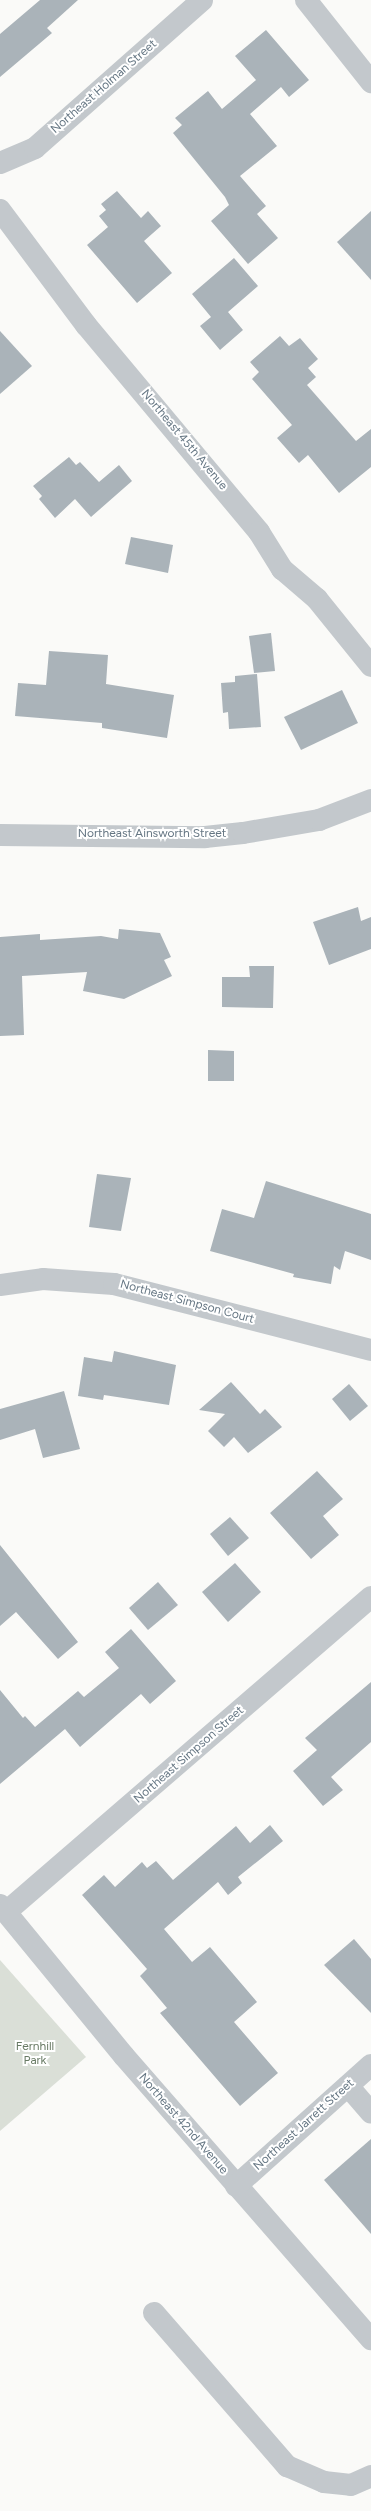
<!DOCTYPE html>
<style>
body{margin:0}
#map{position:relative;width:371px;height:2511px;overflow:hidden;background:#fafaf8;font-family:Figtree,sans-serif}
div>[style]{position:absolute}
.green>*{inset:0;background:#dadfd7}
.building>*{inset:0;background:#aab3b9}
.minor>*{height:22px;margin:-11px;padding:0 11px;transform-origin:11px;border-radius:11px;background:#c3c8cc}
span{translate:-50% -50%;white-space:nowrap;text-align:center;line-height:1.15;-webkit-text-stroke:4px #fff;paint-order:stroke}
.street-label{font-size:12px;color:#657683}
.park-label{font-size:12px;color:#687a64}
</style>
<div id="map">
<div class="green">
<div style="clip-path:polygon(0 1960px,86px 2057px,0 2131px)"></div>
</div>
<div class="building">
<div style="clip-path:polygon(40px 0,78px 0,47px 28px,52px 33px,0 77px,0 34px)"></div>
<div style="clip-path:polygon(266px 30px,309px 80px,289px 97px,281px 87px,250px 114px,277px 146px,240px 176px,266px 206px,257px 214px,278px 238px,248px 264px,211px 221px,229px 205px,225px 197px,173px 133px,182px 125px,175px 118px,208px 91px,222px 109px,256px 80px,235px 56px)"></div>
<div style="clip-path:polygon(117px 191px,141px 218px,148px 211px,161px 226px,144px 241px,172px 273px,137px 303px,87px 245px,108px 227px,99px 216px,106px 210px,101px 204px)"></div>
<div style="clip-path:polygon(371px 211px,371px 280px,337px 242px)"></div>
<div style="clip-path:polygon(234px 258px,258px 286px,228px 312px,243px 330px,220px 350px,200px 326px,211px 317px,192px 294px)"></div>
<div style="clip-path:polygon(0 331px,32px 366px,0 394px)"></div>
<div style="clip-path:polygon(280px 336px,289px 346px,300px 338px,318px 359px,308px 368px,316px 377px,307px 385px,356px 441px,371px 429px,371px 467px,339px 493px,308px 455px,299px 463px,277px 438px,292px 425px,252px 379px,259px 372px,250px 362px)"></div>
<div style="clip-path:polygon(69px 457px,76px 465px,80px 462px,99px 482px,119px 465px,132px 481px,91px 517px,75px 499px,55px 518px,39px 499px,42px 496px,33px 486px)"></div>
<div style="clip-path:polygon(131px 537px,173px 545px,168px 573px,125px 564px)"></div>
<div style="clip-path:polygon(271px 633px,275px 671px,254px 673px,249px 636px)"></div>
<div style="clip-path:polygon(49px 651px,108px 655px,106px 684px,174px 695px,167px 738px,102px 728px,102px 723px,15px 716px,18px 683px,46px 685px)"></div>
<div style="clip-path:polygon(257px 674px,261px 727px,229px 729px,228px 712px,223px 713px,221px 683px,235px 682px,235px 676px)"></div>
<div style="clip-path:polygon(342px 690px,358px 723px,301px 750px,284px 717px)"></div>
<div style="clip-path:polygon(358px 907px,361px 921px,371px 917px,371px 949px,329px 965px,313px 922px)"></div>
<div style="clip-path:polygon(119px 929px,160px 933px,171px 957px,164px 960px,172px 976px,124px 999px,83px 991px,87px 972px,22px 976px,24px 1035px,0 1036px,0 937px,40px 934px,40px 940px,101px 936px,118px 939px)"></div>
<div style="clip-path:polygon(249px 966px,274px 966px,273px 1008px,222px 1007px,222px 977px,250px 977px)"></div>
<div style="clip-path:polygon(208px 1050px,234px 1051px,234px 1081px,208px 1081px)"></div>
<div style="clip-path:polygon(97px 1174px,131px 1178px,121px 1231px,89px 1227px)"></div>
<div style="clip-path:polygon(266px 1181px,371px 1214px,371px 1260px,345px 1251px,340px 1270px,334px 1266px,331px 1284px,293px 1277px,294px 1274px,210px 1251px,222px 1209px,254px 1218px)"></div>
<div style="clip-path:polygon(114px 1351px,176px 1365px,169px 1405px,104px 1395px,103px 1400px,78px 1396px,84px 1357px,112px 1362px)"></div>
<div style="clip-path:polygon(231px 1382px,260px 1414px,265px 1409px,282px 1427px,248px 1453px,234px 1437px,224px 1447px,208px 1431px,225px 1414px,199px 1410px)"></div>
<div style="clip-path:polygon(349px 1384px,368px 1406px,350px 1421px,332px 1399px)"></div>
<div style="clip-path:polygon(64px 1391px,80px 1449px,43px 1458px,35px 1429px,0 1440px,0 1409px)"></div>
<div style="clip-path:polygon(317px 1471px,343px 1499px,323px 1516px,339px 1535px,311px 1559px,270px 1513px)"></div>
<div style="clip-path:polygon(230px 1517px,249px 1538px,228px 1556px,210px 1534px)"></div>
<div style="clip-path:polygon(0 1545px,78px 1642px,58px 1659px,16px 1612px,0 1626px)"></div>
<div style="clip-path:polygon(235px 1563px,261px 1592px,228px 1622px,202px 1592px)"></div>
<div style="clip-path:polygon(158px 1582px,178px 1605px,148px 1630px,129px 1608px)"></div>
<div style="clip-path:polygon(131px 1629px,176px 1681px,150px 1704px,141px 1694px,80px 1747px,65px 1729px,0 1784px,0 1690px,23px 1718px,25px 1716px,35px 1727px,78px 1691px,84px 1697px,119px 1668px,105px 1652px)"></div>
<div style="clip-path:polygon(371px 1682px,371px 1742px,331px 1777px,343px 1790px,323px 1806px,293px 1771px,317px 1750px,305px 1738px)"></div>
<div style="clip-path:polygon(270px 1825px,283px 1841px,238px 1877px,242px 1883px,228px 1895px,218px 1882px,164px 1929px,192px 1962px,210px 1947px,257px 2002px,234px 2022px,278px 2073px,240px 2106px,160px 2013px,167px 2008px,140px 1976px,147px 1969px,82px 1895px,104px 1875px,115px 1887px,142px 1862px,147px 1868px,156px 1861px,173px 1880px,236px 1826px,250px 1843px)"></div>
<div style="clip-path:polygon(354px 1939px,371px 1959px,371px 2013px,324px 1965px)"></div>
<div style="clip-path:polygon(371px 2139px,371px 2234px,324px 2180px)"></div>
</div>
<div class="minor">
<div style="left:306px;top:0;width:105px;rotate:51.6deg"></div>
<div style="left:0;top:163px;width:38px;rotate:-23deg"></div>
<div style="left:35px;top:148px;width:223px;rotate:-41.5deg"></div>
<div style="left:0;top:210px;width:144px;rotate:53.2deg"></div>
<div style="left:86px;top:325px;width:270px;rotate:50.1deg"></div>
<div style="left:259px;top:532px;width:44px;rotate:58.1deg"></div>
<div style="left:282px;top:569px;width:46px;rotate:40.6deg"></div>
<div style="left:317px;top:599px;width:86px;rotate:51.1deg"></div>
<div style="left:0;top:835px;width:205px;rotate:0.6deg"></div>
<div style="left:205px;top:837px;width:38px;rotate:-6deg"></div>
<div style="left:243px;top:833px;width:77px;rotate:-9.7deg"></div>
<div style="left:319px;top:820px;width:56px;rotate:-21deg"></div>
<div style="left:0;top:1285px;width:43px;rotate:-7.9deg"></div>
<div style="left:43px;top:1279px;width:71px;rotate:4deg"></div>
<div style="left:114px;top:1284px;width:265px;rotate:14.4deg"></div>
<div style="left:0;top:1905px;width:195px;rotate:50.6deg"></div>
<div style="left:124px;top:2056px;width:376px;rotate:48.9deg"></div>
<div style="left:6px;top:1912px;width:482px;rotate:-40.8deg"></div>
<div style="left:348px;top:2086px;width:35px;rotate:49deg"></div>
<div style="left:236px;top:2186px;width:181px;rotate:-41.9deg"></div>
<div style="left:154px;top:2313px;width:203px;rotate:49deg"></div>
<div style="left:287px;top:2466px;width:40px;rotate:23.4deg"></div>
<div style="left:324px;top:2482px;width:27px;rotate:6deg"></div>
<div style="left:351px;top:2485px;width:22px;rotate:-24deg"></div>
</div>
<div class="street-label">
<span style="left:104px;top:87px;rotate:-41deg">Northeast Holman Street</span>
<span style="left:184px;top:440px;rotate:50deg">Northeast 45th Avenue</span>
<span style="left:152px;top:834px">Northeast Ainsworth Street</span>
<span style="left:187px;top:1302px;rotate:15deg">Northeast Simpson Court</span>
<span style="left:189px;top:1755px;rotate:-41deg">Northeast Simpson Street</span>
<span style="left:183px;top:2124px;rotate:49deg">Northeast 42nd Avenue</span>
<span style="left:304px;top:2125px;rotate:-42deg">Northeast Jarrett Street</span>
</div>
<div class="park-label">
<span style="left:35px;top:2054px">Fernhill<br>Park</span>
</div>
</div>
